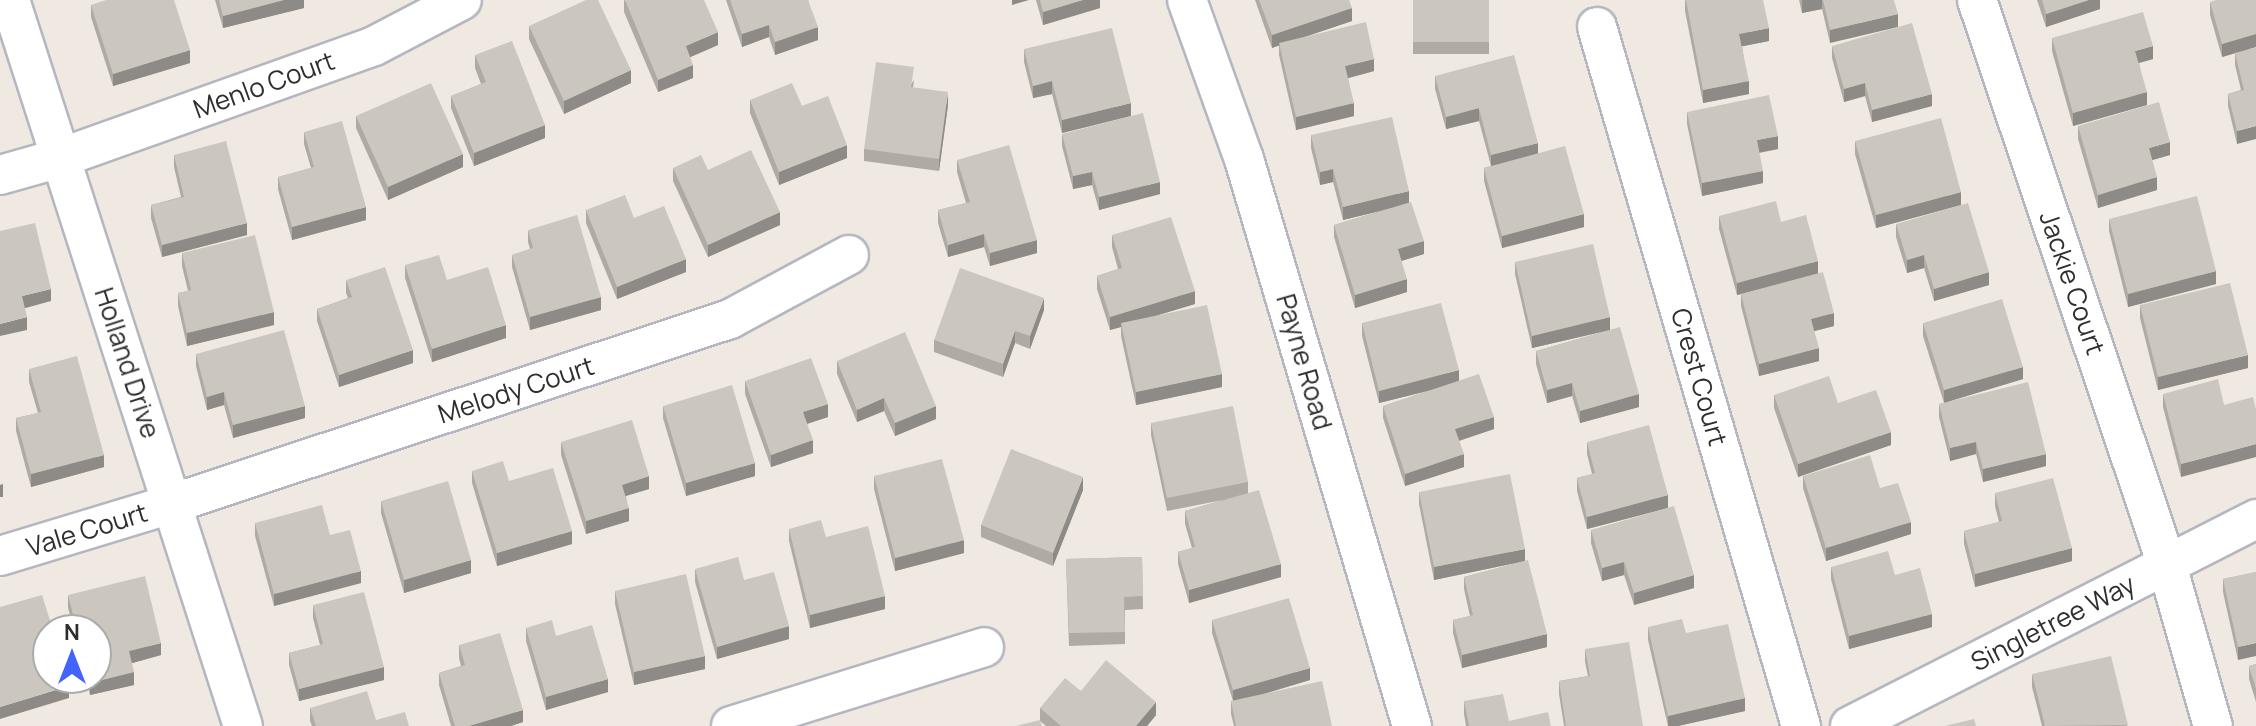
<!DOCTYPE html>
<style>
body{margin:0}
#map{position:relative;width:2256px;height:726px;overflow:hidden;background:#efe9e1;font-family:Manrope,sans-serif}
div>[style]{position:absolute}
.roads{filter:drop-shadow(2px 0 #b4b7c1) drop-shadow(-2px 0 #b4b7c1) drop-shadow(0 2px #b4b7c1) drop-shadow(0 -2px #b4b7c1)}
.street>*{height:38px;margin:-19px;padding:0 19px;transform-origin:19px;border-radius:19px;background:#fff}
.wall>*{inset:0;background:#afaba4}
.shaded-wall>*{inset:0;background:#8e8b86}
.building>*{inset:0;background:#cbc7bf}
span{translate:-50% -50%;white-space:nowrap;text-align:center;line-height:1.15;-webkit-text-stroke:6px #fff;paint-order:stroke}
.street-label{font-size:26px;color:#2e2e2e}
.north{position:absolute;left:32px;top:614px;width:80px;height:80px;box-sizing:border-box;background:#fff;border:2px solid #ababab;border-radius:50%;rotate:0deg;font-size:22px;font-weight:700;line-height:32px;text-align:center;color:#2e2e2e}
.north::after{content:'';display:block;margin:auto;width:28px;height:36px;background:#4264fb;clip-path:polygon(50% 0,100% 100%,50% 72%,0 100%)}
</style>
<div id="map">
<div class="roads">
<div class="street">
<div style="left:10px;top:0;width:762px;rotate:72.21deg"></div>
<div style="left:1187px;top:0;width:169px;rotate:70.3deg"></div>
<div style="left:1244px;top:159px;width:591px;rotate:73.5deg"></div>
<div style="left:1977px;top:0;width:596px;rotate:71.41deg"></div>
<div style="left:2167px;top:565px;width:167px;rotate:74.1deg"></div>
<div style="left:1597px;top:27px;width:728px;rotate:73.73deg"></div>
<div style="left:0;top:175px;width:62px;rotate:-15.8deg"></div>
<div style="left:60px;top:158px;width:333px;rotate:-19.6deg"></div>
<div style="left:374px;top:46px;width:99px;rotate:-27.6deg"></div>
<div style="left:0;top:556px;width:182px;rotate:-16.9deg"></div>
<div style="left:174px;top:503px;width:586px;rotate:-18.31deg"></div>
<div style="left:730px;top:319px;width:135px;rotate:-28.3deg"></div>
<div style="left:731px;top:726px;width:265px;rotate:-17.3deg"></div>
<div style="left:1850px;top:726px;width:456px;rotate:-27deg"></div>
</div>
</div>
<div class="wall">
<div style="clip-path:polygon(215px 0,304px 0,304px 8px,223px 28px)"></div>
<div style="clip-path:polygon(624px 0,718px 45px,690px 57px,693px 78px,658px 92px,624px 12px)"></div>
<div style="clip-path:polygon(726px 0,808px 0,818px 40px,775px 55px,769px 37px,742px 47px)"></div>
<div style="clip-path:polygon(1036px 0,1100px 0,1100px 8px,1043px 25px)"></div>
<div style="clip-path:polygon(1255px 0,1349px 0,1352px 21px,1304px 37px,1374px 71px,1348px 78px,1354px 116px,1296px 130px,1279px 55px,1279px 45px,1272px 48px)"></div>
<div style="clip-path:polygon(1413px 0,1489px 0,1489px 54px,1413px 54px)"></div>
<div style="clip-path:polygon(1685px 0,1769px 41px,1742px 46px,1749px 94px,1703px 103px,1685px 11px)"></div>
<div style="clip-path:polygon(1799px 0,1894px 0,1830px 43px,1822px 9px,1802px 13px)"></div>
<div style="clip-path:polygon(2037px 0,2100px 0,2100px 9px,2046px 27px)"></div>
<div style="clip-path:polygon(2256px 0,2256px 47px,2222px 57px,2210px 15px,2210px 2px)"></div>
<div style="clip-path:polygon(91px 5px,190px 63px,113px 86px,91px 17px)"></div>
<div style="clip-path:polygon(529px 26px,631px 83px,564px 114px,529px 39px)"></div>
<div style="clip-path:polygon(2052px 38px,2153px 59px,2139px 63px,2147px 105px,2073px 126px,2052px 51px)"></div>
<div style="clip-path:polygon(1832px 46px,1932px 106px,1872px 122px,1865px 96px,1844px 102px,1832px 58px)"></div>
<div style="clip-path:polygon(2256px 48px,2237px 144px,2228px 106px,2228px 94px,2241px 90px,2235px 65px,2235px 53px)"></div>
<div style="clip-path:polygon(1024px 49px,1131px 116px,1062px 133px,1052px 94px,1033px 98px,1024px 62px)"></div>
<div style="clip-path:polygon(475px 55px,545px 138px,474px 166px,451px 108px,451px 96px,481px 84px,475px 68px)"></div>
<div style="clip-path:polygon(1435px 76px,1538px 154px,1584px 227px,1502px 248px,1484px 181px,1484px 168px,1491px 166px,1479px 121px,1446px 129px,1435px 89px)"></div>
<div style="clip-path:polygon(914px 80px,913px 88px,948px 105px,939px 171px,864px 161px,864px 149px)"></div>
<div style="clip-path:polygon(750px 100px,802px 106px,847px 158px,779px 185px,750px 113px)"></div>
<div style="clip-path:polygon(1687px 112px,1778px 149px,1759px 153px,1763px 183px,1702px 196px,1687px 124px)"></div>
<div style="clip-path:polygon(356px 116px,463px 167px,388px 200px,356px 128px)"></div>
<div style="clip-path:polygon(2078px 126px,2170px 155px,2152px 160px,2157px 190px,2098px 208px,2078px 139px)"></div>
<div style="clip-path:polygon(304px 132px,366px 220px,292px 240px,278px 189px,278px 177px,311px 168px,304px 144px)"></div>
<div style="clip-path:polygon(1062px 134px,1160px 194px,1099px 210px,1092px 185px,1073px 189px,1062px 146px)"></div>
<div style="clip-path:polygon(1311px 135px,1409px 202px,1424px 254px,1401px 261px,1407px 292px,1355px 308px,1334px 237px,1334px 225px,1384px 210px,1343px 220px,1333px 182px,1320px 185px,1311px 148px)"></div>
<div style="clip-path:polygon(1855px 141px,1961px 205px,1876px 228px,1855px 154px)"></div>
<div style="clip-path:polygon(174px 155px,247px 235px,162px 257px,151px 218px,151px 205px,181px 197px,174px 167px)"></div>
<div style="clip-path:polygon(957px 160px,1037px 253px,990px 266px,984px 247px,948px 257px,938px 223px,938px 210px,966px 203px,957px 172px)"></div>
<div style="clip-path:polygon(673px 168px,708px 170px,780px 225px,708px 257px,673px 181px)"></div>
<div style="clip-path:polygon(586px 210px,634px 218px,686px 272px,617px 299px,586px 223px)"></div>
<div style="clip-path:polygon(1719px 216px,1781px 222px,1818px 274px,1834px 326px,1814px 331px,1819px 361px,1759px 376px,1741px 306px,1741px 294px,1737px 295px,1719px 229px)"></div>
<div style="clip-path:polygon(2109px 219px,2216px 284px,2128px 307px,2109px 231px)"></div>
<div style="clip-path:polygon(1896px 224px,1989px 285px,1934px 301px,1924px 268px,1907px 273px,1896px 237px)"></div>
<div style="clip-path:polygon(528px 230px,601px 310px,530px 330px,512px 267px,512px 255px,530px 249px,528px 242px)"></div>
<div style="clip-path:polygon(1112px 235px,1195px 304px,1158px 315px,1222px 387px,1136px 405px,1121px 336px,1121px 327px,1110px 330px,1097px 289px,1097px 276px,1118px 269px,1112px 247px)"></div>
<div style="clip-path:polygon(182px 253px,274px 325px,187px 346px,178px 306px,178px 293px,188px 291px,182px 266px)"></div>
<div style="clip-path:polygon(1515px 262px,1610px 330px,1639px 407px,1580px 423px,1572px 396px,1547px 403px,1536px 364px,1536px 351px,1610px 330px,1532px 348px,1515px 274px)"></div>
<div style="clip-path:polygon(405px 265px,447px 280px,506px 338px,432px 362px,405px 278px)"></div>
<div style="clip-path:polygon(346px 280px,413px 363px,339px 387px,317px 321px,317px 309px,348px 298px,346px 293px)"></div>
<div style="clip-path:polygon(2140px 305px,2248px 368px,2158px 390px,2140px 318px)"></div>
<div style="clip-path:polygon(1044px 310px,1030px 349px,1015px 343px,1003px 377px,934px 352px,934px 340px)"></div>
<div style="clip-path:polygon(1362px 323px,1459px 381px,1494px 429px,1459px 441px,1464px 467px,1405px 486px,1383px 418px,1383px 406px,1428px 391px,1379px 403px,1362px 336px)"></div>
<div style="clip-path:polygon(1923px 323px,2023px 379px,1949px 401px,2046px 466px,1983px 482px,1976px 454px,1950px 461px,1939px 417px,1939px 404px,1944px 403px,1923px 336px)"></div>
<div style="clip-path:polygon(196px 354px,305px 418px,233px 438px,224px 405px,207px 410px,196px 366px)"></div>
<div style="clip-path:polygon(837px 361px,936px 419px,895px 436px,884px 411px,857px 422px,837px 374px)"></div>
<div style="clip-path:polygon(29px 369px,104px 467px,31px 487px,16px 431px,16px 418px,38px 413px,29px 382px)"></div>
<div style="clip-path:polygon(745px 381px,828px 417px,807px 424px,813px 453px,771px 467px,745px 394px)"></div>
<div style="clip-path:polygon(2163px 394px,2224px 405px,2181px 477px,2163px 407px)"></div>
<div style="clip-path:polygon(1774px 395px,1838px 403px,1891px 445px,1798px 477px,1774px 408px)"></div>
<div style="clip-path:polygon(663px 406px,755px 476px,686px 496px,663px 418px)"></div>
<div style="clip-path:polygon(1151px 423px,1248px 482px,1248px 493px,1281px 577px,1189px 603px,1178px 564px,1178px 552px,1192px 548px,1185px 524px,1185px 511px,1223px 500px,1167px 511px,1151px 435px)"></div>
<div style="clip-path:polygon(561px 442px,649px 489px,626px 496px,629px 521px,586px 534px,561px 455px)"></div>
<div style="clip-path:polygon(1587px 442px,1668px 508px,1587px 529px,1577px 491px,1577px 478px,1592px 474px,1587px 454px)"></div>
<div style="clip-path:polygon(472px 471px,509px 481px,572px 544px,497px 566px,472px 483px)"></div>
<div style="clip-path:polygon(874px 476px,964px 553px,895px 571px,874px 489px)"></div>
<div style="clip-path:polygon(1803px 476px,1880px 488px,1911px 534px,1826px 561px,1803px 488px)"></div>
<div style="clip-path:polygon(1083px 490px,1053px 566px,981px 537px,981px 525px)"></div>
<div style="clip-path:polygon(1419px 492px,1525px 561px,1547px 647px,1462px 668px,1453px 633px,1453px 620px,1470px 616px,1464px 589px,1464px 577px,1521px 562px,1434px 580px,1419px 504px)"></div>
<div style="clip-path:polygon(1995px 493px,2072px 561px,1975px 587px,1964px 544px,1964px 531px,1999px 522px,1995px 506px)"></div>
<div style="clip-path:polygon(381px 501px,471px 573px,404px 593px,381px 513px)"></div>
<div style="clip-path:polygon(255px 523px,330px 535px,361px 583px,274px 606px,255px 536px)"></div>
<div style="clip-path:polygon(789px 529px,826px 537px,885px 609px,810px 628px,789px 541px)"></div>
<div style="clip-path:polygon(1591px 530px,1694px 588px,1634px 605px,1624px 575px,1602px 581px,1591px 543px)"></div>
<div style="clip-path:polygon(1142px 557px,1143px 609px,1125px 610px,1125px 644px,1069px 646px,1066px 559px)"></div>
<div style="clip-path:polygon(1831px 567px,1895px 575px,1932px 627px,1849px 649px,1831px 579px)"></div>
<div style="clip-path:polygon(695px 569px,744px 580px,789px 639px,717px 659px,695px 582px)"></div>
<div style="clip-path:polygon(2256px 572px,2238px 660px,2223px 592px,2223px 579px)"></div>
<div style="clip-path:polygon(615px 591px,705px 669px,634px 685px,615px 604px)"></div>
<div style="clip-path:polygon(68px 595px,161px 655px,132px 663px,134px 685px,90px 695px,86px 678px,96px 678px,96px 630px,74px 630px,68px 608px)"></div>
<div style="clip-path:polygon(313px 605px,384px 680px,299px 701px,289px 665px,289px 653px,320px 645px,313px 618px)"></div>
<div style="clip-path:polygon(1212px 620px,1310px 680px,1264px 694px,1332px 726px,1234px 726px,1231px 714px,1231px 701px,1233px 701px,1212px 633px)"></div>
<div style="clip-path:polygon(1648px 627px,1686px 633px,1745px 711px,1678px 726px,1668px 726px,1648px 640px)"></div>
<div style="clip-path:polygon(526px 628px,556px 636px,608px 692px,546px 710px,526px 641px)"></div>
<div style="clip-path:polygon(459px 645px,523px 722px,511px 726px,451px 726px,439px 685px,439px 673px,461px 666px,459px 658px)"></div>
<div style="clip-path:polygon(1585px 649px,1643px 726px,1564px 726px,1559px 694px,1559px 681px,1588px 676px,1585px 662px)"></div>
<div style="clip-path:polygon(2256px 664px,2256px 702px,2249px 679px,2249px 666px)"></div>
<div style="clip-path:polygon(2032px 674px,2128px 726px,2042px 726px,2032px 687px)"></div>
<div style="clip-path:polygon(1081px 691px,1156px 715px,1147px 726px,1046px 726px,1040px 721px,1040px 708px)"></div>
<div style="clip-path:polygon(1464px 701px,1509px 721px,1551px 726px,1466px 726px,1464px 714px)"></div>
<div style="clip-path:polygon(310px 708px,409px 726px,312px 726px,310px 721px)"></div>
</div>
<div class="shaded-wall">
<div style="clip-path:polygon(284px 0,304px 0,304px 8px,223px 28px,223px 16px)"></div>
<div style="clip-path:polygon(1012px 0,1029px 0,1012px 5px)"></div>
<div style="clip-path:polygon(1083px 0,1100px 0,1100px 8px,1043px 25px,1043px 12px)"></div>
<div style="clip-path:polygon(1802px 0,1822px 0,1822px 9px,1802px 13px)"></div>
<div style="clip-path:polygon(2089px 0,2100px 0,2100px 9px,2046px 27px,2046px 14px)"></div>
<div style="clip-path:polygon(1352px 8px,1352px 21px,1272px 48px,1272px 35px)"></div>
<div style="clip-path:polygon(1898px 14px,1898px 27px,1830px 43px,1830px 30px)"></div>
<div style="clip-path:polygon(769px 25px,769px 37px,742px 47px,742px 34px)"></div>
<div style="clip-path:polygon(818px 27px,818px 40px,775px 55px,775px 42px)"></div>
<div style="clip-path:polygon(1769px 28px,1769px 41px,1739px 47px,1739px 34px)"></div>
<div style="clip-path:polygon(718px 32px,718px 45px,686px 59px,686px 46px)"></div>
<div style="clip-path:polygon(2256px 34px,2256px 47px,2222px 57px,2222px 44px)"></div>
<div style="clip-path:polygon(2153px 46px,2153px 59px,2135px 64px,2135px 51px)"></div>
<div style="clip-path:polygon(190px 50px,190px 63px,113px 86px,113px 74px)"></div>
<div style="clip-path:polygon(1374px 59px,1374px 71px,1345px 79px,1345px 66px)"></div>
<div style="clip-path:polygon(693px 65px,693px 78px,658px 92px,658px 80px)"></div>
<div style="clip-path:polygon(631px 70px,631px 83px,564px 114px,564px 101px)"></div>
<div style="clip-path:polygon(1052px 81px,1052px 94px,1033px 98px,1033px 86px)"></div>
<div style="clip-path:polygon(1749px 81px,1749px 94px,1703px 103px,1703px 90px)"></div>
<div style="clip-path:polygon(1865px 83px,1865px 96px,1844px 102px,1844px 89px)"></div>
<div style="clip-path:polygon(948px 92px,948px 105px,939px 171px,939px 159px)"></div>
<div style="clip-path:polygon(2147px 92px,2147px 105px,2073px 126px,2073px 113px)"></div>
<div style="clip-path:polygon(1932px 94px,1932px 106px,1872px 122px,1872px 110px)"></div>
<div style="clip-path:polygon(1131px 103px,1131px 116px,1062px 133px,1062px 120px)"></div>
<div style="clip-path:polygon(1354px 103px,1354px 116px,1296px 130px,1296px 117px)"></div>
<div style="clip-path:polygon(1479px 108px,1479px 121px,1446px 129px,1446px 117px)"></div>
<div style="clip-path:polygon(545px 125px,545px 138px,474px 166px,474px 153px)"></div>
<div style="clip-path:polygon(2256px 126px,2256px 139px,2237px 144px,2237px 131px)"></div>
<div style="clip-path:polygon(1778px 136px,1778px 149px,1757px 153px,1757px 140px)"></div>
<div style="clip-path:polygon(2170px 142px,2170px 155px,2149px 161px,2149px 148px)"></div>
<div style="clip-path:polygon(1538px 143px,1538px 155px,1491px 168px,1491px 155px)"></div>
<div style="clip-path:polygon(847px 145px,847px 158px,779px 185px,779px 172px)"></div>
<div style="clip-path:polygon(463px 154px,463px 167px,388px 200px,388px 187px)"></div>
<div style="clip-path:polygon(1333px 169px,1333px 182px,1320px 185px,1320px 172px)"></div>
<div style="clip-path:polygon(1763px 171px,1763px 183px,1702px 196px,1702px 183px)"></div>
<div style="clip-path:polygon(1092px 172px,1092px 185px,1073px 189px,1073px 176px)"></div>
<div style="clip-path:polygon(2157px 177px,2157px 190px,2098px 208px,2098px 195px)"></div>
<div style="clip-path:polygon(1160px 182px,1160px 194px,1099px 210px,1099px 197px)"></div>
<div style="clip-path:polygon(1409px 191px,1409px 204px,1343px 220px,1343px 207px)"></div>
<div style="clip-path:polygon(1961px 192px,1961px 205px,1876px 228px,1876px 215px)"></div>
<div style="clip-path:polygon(366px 207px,366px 220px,292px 240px,292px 227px)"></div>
<div style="clip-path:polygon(780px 212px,780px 225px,708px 257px,708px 245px)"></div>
<div style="clip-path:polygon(1584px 214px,1584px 227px,1502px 248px,1502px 236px)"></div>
<div style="clip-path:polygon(247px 223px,247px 235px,162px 257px,162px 245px)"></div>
<div style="clip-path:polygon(984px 234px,984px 247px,948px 257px,948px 245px)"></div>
<div style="clip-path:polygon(1037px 240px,1037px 253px,990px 266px,990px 253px)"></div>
<div style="clip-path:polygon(1424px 241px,1424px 254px,1398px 262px,1398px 249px)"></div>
<div style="clip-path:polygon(1924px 255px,1924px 268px,1907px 273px,1907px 260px)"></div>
<div style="clip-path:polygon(686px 259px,686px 272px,617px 299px,617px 287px)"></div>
<div style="clip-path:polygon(1818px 261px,1818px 274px,1737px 295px,1737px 283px)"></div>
<div style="clip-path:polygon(2216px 271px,2216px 284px,2128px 307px,2128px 294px)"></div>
<div style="clip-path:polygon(1989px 272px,1989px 285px,1934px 301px,1934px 289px)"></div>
<div style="clip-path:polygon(1407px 279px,1407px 292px,1355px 308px,1355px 295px)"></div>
<div style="clip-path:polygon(51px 289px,51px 301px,22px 309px,22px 296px)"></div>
<div style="clip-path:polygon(1195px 291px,1195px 304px,1122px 326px,1121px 323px,1121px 327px,1110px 330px,1110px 317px)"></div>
<div style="clip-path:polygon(601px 297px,601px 310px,530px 330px,530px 317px)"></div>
<div style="clip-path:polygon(1044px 298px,1044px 310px,1030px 349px,1030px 336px)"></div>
<div style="clip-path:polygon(274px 312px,274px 325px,187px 346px,187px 333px)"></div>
<div style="clip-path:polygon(1834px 313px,1834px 326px,1811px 332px,1811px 319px)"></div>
<div style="clip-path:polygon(27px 317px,27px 330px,0 336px,0 324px)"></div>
<div style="clip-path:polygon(1610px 317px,1610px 330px,1532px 348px,1532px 336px)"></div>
<div style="clip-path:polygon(506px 325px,506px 338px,432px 362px,432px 349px)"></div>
<div style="clip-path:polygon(1015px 331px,1015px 343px,1003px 377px,1003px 364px)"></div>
<div style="clip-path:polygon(1819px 348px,1819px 361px,1759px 376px,1759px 364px)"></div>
<div style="clip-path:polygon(413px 350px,413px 363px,339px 387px,339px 375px)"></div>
<div style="clip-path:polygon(2248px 355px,2248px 368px,2158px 390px,2158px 377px)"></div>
<div style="clip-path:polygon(2023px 367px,2023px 379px,1944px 403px,1944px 390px)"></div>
<div style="clip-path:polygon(1459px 370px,1459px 383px,1379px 403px,1379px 391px)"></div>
<div style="clip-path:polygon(1222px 374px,1222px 387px,1136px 405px,1136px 392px)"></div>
<div style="clip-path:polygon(1572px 383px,1572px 396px,1547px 403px,1547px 390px)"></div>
<div style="clip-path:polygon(224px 392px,224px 405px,207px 410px,207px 397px)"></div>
<div style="clip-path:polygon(1639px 394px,1639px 407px,1580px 423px,1580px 411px)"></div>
<div style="clip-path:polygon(884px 398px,884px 411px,857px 422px,857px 410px)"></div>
<div style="clip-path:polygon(828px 404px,828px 417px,803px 425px,803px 412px)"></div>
<div style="clip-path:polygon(305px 406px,305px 418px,233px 438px,233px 425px)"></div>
<div style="clip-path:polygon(936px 406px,936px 419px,895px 436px,895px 423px)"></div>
<div style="clip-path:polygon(1494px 417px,1494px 429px,1455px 442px,1455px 429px)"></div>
<div style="clip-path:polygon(1891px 432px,1891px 445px,1798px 477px,1798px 464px)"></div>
<div style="clip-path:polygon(813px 440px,813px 453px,771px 467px,771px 455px)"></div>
<div style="clip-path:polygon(1976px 442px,1976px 454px,1950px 461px,1950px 448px)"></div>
<div style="clip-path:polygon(2256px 444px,2256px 457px,2181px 477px,2181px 464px)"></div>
<div style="clip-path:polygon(1464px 454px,1464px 467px,1405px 486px,1405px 474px)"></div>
<div style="clip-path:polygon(2046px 454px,2046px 466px,1983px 482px,1983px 469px)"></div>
<div style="clip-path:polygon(104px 455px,104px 467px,31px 487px,31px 474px)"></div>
<div style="clip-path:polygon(755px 463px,755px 476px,686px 496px,686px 483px)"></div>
<div style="clip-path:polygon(649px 476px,649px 489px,622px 497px,622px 485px)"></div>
<div style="clip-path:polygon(1083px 477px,1083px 490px,1053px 566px,1053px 553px)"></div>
<div style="clip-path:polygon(3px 484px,3px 497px,0 497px,0 485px)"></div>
<div style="clip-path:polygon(1668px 495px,1668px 508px,1587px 529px,1587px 517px)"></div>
<div style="clip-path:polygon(629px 508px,629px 521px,586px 534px,586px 521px)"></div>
<div style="clip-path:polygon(1911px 522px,1911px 534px,1826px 561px,1826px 548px)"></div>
<div style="clip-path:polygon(572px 531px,572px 544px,497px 566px,497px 553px)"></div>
<div style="clip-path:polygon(964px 540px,964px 553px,895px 571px,895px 558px)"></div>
<div style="clip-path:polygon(2072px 548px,2072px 561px,1975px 587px,1975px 574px)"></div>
<div style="clip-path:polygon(1525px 549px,1525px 561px,1434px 580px,1434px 567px)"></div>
<div style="clip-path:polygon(471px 560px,471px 573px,404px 593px,404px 580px)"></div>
<div style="clip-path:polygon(1624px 562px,1624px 575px,1602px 581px,1602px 568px)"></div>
<div style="clip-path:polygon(1281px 564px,1281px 577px,1189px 603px,1189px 590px)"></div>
<div style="clip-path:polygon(361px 571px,361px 583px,274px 606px,274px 594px)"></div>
<div style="clip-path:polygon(1694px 575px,1694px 588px,1634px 605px,1634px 593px)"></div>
<div style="clip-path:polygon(885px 596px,885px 609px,810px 628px,810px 615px)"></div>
<div style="clip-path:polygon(1932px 614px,1932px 627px,1849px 649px,1849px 636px)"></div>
<div style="clip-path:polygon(789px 626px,789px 639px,717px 659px,717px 647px)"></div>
<div style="clip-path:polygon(1547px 634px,1547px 647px,1462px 668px,1462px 655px)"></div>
<div style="clip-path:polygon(161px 643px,161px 655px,129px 664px,129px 651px)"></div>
<div style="clip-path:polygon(2256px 643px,2256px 656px,2238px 660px,2238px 647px)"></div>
<div style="clip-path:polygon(705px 656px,705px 669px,634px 685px,634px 672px)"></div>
<div style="clip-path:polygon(384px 667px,384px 680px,299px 701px,299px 689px)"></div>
<div style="clip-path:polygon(1310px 668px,1310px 680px,1233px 703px,1233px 690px)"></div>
<div style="clip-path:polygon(134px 672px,134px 685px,90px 695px,90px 683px)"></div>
<div style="clip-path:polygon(608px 679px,608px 692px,546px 710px,546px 697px)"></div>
<div style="clip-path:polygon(69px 686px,69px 698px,0 719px,0 707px)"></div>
<div style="clip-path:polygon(1745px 698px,1745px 711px,1678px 726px,1668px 726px,1668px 716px)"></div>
<div style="clip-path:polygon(1156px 702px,1156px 715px,1147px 726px,1136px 726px)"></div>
<div style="clip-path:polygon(523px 710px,523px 722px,511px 726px,469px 726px)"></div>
</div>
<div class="building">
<div style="clip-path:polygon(106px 0,174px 0,190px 50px,113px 74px,91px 5px)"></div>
<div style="clip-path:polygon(219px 0,284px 0,223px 16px)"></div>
<div style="clip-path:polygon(586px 0,598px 0,631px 70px,564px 101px,529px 26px)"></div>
<div style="clip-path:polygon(625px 0,704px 0,718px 32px,686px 46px,693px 65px,658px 80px)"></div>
<div style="clip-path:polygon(730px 0,808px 0,818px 27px,775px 42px,769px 25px,742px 34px)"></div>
<div style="clip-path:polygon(1040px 0,1083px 0,1043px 12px)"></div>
<div style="clip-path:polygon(1259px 0,1349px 0,1352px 8px,1272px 35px)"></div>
<div style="clip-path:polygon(1413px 0,1489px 0,1489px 42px,1413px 42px)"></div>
<div style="clip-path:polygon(1686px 0,1763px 0,1769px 28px,1739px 34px,1749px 81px,1703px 90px)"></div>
<div style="clip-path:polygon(1823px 0,1894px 0,1898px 14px,1830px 30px)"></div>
<div style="clip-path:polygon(2042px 0,2089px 0,2046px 14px)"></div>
<div style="clip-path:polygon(2216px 0,2256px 0,2256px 34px,2222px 44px,2210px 2px)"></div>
<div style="clip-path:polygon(2143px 12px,2153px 46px,2135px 51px,2147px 92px,2073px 113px,2052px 38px)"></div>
<div style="clip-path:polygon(1366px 22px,1374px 59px,1345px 66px,1354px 103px,1296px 117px,1279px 43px)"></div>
<div style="clip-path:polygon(1912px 23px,1932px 94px,1872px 110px,1865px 83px,1844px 89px,1832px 46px)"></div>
<div style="clip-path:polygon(1112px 28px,1131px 103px,1062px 120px,1052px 81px,1033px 86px,1024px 49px)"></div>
<div style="clip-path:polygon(512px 41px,545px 125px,474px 153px,451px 96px,486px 82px,475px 55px)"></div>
<div style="clip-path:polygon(2256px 48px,2256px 126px,2237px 131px,2228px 94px,2244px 90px,2235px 53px)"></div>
<div style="clip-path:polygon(1514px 55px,1538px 143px,1491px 155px,1479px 108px,1446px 117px,1435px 76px)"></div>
<div style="clip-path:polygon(876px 62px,914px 67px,911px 87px,948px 92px,939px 159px,864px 149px)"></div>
<div style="clip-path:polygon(431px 83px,463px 154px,388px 187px,356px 116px)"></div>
<div style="clip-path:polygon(792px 83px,802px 106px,828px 96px,847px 145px,779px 172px,750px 100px)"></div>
<div style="clip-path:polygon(1769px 95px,1778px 136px,1757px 140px,1763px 171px,1702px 183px,1687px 112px)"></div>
<div style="clip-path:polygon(2159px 102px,2170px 142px,2149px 148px,2157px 177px,2098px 195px,2078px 126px)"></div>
<div style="clip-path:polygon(1143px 113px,1160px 182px,1099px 197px,1092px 172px,1073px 176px,1062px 134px)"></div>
<div style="clip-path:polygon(1392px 117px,1409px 191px,1343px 207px,1333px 169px,1320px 172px,1311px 135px)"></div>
<div style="clip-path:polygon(1941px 118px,1961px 192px,1876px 215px,1855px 141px)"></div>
<div style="clip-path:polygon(342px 121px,366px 207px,292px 227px,278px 177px,314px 167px,304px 132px)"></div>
<div style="clip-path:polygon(226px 141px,247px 223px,162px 245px,151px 205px,184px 197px,174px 155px)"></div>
<div style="clip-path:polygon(1009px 145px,1037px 240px,990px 253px,984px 234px,948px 245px,938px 210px,970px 202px,957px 160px)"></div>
<div style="clip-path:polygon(1565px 146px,1584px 214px,1502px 236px,1484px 168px)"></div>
<div style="clip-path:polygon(751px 150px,780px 212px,708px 245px,673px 168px,701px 155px,708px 170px)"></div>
<div style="clip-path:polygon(625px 195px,634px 218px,664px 206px,686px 259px,617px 287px,586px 210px)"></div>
<div style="clip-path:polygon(2197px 196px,2216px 271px,2128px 294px,2109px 219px)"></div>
<div style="clip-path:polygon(1776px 201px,1781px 222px,1806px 215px,1818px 261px,1737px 283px,1719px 216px)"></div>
<div style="clip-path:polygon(1411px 202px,1424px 241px,1398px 249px,1407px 279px,1355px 295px,1334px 225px)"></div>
<div style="clip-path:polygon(1968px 203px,1989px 272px,1934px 289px,1924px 255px,1907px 260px,1896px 224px)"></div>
<div style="clip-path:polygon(577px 215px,601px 297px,530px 317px,512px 255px,533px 248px,528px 230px)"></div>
<div style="clip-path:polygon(1171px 217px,1195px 291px,1110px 317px,1097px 276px,1122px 268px,1112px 235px)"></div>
<div style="clip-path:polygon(35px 223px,51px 289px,22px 296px,27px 317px,0 324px,0 231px)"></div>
<div style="clip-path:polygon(255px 235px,274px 312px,187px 333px,178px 293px,191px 290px,182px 253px)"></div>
<div style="clip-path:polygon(1593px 244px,1610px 317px,1532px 336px,1515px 262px)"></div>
<div style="clip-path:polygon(439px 255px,447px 280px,488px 267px,506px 325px,432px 349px,405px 265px)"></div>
<div style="clip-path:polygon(385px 267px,413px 350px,339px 375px,317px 309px,352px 297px,346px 280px)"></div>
<div style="clip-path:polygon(960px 268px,1044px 298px,1030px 336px,1015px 331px,1003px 364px,934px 340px)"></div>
<div style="clip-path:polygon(1823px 272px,1834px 313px,1811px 319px,1819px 348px,1759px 364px,1741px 294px)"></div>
<div style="clip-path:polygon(2230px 283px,2248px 355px,2158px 377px,2140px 305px)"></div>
<div style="clip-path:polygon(2002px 299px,2023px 367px,1944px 390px,1923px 323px)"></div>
<div style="clip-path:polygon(1441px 303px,1459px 370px,1379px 391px,1362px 323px)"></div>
<div style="clip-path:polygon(1207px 305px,1222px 374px,1136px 392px,1121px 323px)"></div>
<div style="clip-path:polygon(1620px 327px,1639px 394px,1580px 411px,1572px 383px,1547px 390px,1536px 351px)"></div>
<div style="clip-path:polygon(284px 330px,305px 406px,233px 425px,224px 392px,207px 397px,196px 354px)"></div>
<div style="clip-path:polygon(905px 332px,936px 406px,895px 423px,884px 398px,857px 410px,837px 361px)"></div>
<div style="clip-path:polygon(77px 356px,104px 455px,31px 474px,16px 418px,41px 412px,29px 369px)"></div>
<div style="clip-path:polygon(811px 358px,828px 404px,803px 412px,813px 440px,771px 455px,745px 381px)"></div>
<div style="clip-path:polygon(1479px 374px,1494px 417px,1455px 429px,1464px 454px,1405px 474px,1383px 406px)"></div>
<div style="clip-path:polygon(1829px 376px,1838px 403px,1876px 390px,1891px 432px,1798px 464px,1774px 395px)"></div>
<div style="clip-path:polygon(2218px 379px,2224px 405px,2253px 397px,2256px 409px,2256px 444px,2181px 464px,2163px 394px)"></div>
<div style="clip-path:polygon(2028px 382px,2046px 454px,1983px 469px,1976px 442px,1950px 448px,1939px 404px)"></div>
<div style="clip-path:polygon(732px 385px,755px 463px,686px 483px,663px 406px)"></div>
<div style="clip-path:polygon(1233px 406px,1248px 482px,1167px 498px,1151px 423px)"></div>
<div style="clip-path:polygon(632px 420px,649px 476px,622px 485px,629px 508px,586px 521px,561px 442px)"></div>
<div style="clip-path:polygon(1649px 425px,1668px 495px,1587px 517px,1577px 478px,1595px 473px,1587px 442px)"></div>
<div style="clip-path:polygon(1011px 449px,1083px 477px,1053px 553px,981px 525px)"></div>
<div style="clip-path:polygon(1870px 455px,1880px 488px,1898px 483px,1911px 522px,1826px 548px,1803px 476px)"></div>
<div style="clip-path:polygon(942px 459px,964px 540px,895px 558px,874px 476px)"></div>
<div style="clip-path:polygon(503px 461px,509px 481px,553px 468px,572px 531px,497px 553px,472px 471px)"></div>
<div style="clip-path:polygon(1510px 474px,1525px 549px,1434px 567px,1419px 492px)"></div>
<div style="clip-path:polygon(2053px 478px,2072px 548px,1975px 574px,1964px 531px,2002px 521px,1995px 493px)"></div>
<div style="clip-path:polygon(448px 481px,471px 560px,404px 580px,381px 501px)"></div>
<div style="clip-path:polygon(1259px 490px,1281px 564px,1189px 590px,1178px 552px,1195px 547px,1185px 511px)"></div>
<div style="clip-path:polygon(322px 505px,330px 535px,350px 530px,361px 571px,274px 594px,255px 523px)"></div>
<div style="clip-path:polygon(1674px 506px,1694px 575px,1634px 593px,1624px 562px,1602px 568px,1591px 530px)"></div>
<div style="clip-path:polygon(821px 520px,826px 537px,868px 526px,885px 596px,810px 615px,789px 529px)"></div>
<div style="clip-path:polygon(1888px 551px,1895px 575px,1920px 568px,1932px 614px,1849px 636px,1831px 567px)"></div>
<div style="clip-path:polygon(738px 557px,744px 580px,774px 572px,789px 626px,717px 647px,695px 569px)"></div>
<div style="clip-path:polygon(1142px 557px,1143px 596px,1124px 597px,1125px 632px,1069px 633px,1066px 559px)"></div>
<div style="clip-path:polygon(1528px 560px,1547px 634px,1462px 655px,1453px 620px,1473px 615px,1464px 577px)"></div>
<div style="clip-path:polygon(2256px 572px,2256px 643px,2238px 647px,2223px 579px)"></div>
<div style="clip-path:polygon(686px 574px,705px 656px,634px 672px,615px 591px)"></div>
<div style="clip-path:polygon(145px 576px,161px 643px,129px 651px,134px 672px,90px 683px,89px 678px,96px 678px,96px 630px,77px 630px,68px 595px)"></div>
<div style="clip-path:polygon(364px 592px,384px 667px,299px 689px,289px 653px,323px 644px,313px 605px)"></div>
<div style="clip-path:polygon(42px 595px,53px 630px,48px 630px,48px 678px,67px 678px,69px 686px,0 707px,0 607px)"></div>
<div style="clip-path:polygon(1289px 598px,1310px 668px,1233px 690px,1212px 620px)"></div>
<div style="clip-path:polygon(1682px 619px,1686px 633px,1728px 624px,1745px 698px,1668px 716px,1648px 627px)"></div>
<div style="clip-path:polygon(552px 620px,556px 636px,592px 625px,608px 679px,546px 697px,526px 628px)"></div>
<div style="clip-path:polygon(500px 633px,523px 710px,469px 726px,455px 726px,439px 673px,465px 665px,459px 645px)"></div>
<div style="clip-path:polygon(1629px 642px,1643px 726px,1566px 726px,1559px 681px,1590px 676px,1585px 649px)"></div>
<div style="clip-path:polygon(2111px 656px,2128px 725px,2045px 726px,2032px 674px)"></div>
<div style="clip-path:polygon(1106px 660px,1156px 702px,1136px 726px,1061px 726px,1040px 708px,1065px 678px,1081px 691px)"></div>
<div style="clip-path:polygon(2256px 664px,2256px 689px,2249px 666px)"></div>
<div style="clip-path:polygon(1322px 681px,1332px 726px,1236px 726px,1231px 701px)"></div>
<div style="clip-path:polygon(367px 691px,376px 720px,405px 712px,409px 726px,316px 726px,310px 708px)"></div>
<div style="clip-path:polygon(1503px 694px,1509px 721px,1548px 712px,1551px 726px,1469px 726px,1464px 701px)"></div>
<div style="clip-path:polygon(1974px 719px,1976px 726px,1945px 726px)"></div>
<div style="clip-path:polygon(1040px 720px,1042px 726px,1016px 726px)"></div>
</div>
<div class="street-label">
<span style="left:264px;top:85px;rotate:-20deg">Menlo Court</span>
<span style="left:2072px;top:283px;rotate:71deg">Jackie Court</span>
<span style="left:1304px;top:362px;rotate:74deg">Payne Road</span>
<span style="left:127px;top:363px;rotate:72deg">Holland Drive</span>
<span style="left:1699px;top:377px;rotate:74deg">Crest Court</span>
<span style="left:516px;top:390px;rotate:-18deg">Melody Court</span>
<span style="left:87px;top:530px;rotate:-17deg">Vale Court</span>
<span style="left:2053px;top:623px;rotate:-27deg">Singletree Way</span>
</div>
<div class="north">N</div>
</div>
